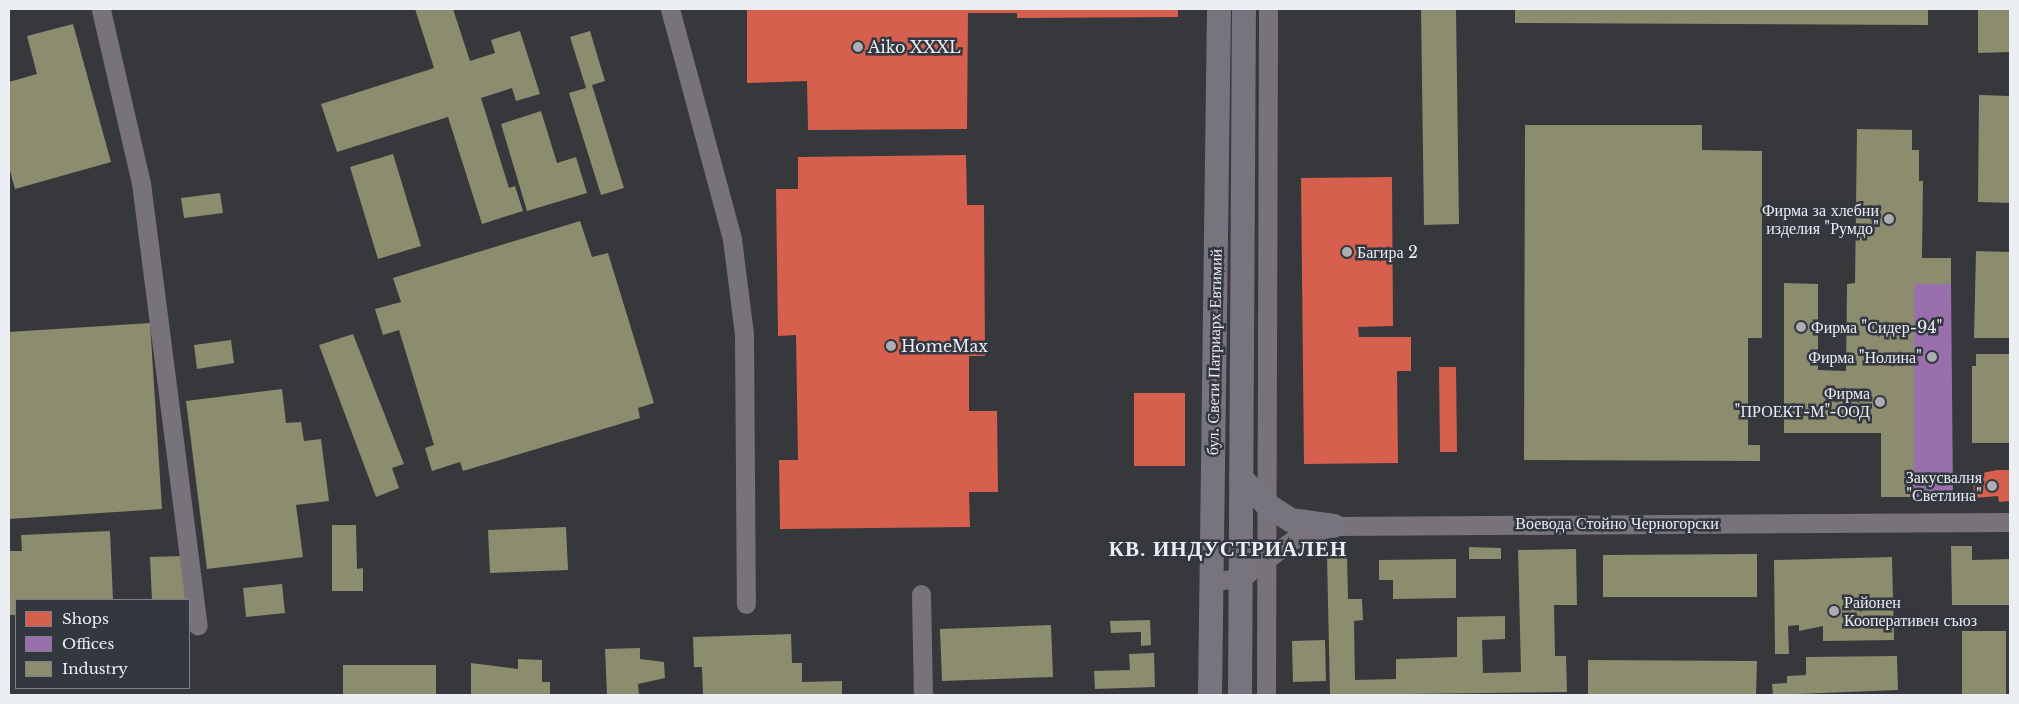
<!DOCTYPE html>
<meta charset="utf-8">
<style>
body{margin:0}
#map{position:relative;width:2019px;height:704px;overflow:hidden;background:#36383c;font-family:"Libre Baskerville",serif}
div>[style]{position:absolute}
.shops>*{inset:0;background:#d6604d}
.offices>*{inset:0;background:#9970ab}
.industry>*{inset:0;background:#8c8c6e}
.minor>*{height:19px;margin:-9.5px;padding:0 9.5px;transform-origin:9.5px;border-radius:9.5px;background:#78737b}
.major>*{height:24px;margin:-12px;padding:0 12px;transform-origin:12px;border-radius:12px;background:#78747d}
.dots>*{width:14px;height:14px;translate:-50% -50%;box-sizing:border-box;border:2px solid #33373f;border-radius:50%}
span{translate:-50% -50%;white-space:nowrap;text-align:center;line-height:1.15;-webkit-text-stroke:5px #33373f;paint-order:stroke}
.poi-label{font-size:16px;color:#ebeef3}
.left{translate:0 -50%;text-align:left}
.right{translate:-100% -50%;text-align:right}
.street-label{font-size:16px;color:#ebeef3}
.district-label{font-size:21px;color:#ebeef3;font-weight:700;letter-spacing:1px}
.frame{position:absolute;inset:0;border:10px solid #ebeef3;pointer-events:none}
.legend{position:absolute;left:15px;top:599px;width:175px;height:90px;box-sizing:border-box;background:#33373f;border:1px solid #7d8087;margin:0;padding:6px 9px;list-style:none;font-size:15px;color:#ebeef3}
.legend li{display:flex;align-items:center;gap:10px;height:25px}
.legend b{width:25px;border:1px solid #7d8087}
</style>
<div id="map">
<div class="shops">
<div style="clip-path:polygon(747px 9px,1178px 9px,1178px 17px,1017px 18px,1017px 13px,968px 13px,967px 129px,808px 130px,807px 81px,747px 83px)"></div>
<div style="clip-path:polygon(966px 155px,967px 205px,984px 205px,985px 356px,969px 356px,969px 411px,997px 411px,998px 492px,969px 492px,970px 527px,780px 529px,779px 460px,798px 460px,796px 335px,778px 336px,776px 189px,798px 189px,798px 157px)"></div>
<div style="clip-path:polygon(1392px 177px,1393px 326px,1358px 327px,1359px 337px,1411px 337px,1411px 371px,1397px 371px,1398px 463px,1304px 464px,1301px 178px)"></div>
<div style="clip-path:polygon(1439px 367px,1456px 367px,1457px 452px,1440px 452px)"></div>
<div style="clip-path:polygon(1134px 393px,1185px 393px,1185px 466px,1134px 466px)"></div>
<div style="clip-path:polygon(1997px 470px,2010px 470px,2010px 501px,1999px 502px,1998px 496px,1974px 498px,1973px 475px)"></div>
</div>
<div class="offices">
<div style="clip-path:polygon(1914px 284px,1951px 284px,1953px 497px,1914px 497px)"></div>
</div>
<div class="industry">
<div style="clip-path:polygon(415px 9px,453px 9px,470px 61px,495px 53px,491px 40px,520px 31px,540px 94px,516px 101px,512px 88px,481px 98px,509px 188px,515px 186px,523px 211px,482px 224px,448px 117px,337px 152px,321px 104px,434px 68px)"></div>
<div style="clip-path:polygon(1421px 9px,1456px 9px,1459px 224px,1424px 225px)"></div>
<div style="clip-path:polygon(1515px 9px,1928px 9px,1928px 25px,1515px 23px)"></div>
<div style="clip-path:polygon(1978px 9px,2010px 9px,2010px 52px,1978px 53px)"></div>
<div style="clip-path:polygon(73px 24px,111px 162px,15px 189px,9px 167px,9px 82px,37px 74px,27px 36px)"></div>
<div style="clip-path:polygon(590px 31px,605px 81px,592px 85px,624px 188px,601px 195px,569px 93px,586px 88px,570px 37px)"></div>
<div style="clip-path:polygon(1979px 95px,2010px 96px,2010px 203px,1978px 202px)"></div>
<div style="clip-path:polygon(541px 111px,557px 163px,576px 157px,587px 193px,527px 211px,501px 124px)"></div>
<div style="clip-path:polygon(1525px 125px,1702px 125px,1702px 150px,1762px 151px,1762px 338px,1748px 338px,1748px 445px,1760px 445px,1760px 461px,1524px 460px)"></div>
<div style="clip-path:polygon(1857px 129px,1912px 130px,1912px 150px,1919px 150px,1919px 181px,1923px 181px,1922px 258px,1951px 258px,1951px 284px,1914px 284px,1914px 497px,1881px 497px,1881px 433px,1784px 433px,1784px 283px,1818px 284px,1818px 370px,1846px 371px,1847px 284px,1855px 283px)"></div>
<div style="clip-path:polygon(393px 154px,421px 246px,378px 259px,350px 167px)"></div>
<div style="clip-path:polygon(220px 193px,223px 213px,184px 218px,181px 198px)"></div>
<div style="clip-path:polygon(580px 221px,592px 257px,608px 253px,654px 403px,638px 408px,640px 418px,463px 471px,460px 462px,432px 471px,425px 448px,434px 445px,399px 330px,383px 335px,375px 309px,401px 302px,393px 278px)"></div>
<div style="clip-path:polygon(1976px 251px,2010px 252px,2010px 338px,1974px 338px)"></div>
<div style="clip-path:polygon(150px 323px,162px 509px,9px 519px,9px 332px)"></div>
<div style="clip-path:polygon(353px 334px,404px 464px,392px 468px,399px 488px,376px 497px,319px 345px)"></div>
<div style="clip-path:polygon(231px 340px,234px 363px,197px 369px,194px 345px)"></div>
<div style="clip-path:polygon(1976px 354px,2010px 354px,2010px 443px,1972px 443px,1972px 366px,1976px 366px)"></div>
<div style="clip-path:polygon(282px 389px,286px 423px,301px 422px,304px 441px,321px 439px,329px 501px,296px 505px,303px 557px,207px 569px,186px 401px)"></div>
<div style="clip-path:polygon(332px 525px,356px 525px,357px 569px,363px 568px,363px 591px,332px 591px)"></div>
<div style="clip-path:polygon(566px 527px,568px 570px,490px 573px,488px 530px)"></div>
<div style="clip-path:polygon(110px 531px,113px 600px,16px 600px,16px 615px,9px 615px,9px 551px,22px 551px,21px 535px)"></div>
<div style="clip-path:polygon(1951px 546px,1972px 546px,1972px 560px,2010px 559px,2010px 605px,1952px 605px)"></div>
<div style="clip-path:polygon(1469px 547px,1501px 548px,1501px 559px,1469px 559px)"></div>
<div style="clip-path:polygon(1576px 549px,1577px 605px,1554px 605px,1555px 656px,1566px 656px,1567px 692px,1330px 695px,1327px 556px,1347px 556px,1348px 599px,1362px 599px,1363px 620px,1354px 621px,1355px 680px,1396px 679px,1396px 659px,1457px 657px,1457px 617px,1505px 616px,1505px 639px,1482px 640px,1483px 673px,1521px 672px,1518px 550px)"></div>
<div style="clip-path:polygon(1757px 554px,1757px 597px,1603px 597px,1603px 555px)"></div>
<div style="clip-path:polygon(183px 556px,185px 600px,152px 600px,150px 557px)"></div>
<div style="clip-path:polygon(1892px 557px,1894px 640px,1823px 641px,1823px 626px,1799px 631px,1799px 625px,1788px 626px,1789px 654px,1775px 654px,1774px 560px)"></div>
<div style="clip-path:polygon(1456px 559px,1456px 598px,1393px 599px,1393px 580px,1379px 580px,1379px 560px)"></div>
<div style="clip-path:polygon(282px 584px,285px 613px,246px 617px,243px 588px)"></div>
<div style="clip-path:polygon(1150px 620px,1151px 645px,1141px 646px,1141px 632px,1111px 633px,1110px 621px)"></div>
<div style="clip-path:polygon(1051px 625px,1053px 677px,942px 681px,940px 629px)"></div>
<div style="clip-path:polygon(1962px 631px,2006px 631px,2006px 695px,1962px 695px)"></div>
<div style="clip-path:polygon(791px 634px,792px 663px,802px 663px,802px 682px,842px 681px,842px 695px,703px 695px,702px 667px,694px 667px,693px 637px)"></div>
<div style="clip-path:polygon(1325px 640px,1326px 681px,1293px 682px,1292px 641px)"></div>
<div style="clip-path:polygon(640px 648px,640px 659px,664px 662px,665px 678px,638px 684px,639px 694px,607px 695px,605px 649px)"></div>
<div style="clip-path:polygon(1154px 653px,1155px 687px,1095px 689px,1094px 671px,1130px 670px,1129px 654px)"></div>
<div style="clip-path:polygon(1897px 656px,1898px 690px,1773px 695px,1772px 684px,1787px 683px,1787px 676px,1806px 675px,1806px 657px)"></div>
<div style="clip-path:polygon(518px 659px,542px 660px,542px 682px,550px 682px,550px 695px,471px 695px,471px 663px,518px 669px)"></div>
<div style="clip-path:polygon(1588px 660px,1757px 661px,1756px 695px,1588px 695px)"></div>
<div style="clip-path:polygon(343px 665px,436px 665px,436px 695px,343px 695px)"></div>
</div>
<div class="minor">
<div style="left:670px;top:9px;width:238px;rotate:74.9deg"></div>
<div style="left:732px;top:239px;width:96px;rotate:82.8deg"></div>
<div style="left:744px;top:334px;width:270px;rotate:89.6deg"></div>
<div style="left:101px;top:10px;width:178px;rotate:77deg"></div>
<div style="left:141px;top:183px;width:446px;rotate:82.7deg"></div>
<div style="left:1209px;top:581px;width:31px;rotate:-4deg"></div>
<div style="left:1240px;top:579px;width:67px;rotate:-36.5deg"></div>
<div style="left:1294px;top:539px;width:42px;rotate:-18deg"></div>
<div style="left:1334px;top:526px;width:676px;rotate:-0.34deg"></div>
<div style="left:921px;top:594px;width:101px;rotate:88.9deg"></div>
<div style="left:1266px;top:695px;width:686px;rotate:-89.83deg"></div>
</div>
<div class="major">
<div style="left:1241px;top:478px;width:36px;rotate:46deg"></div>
<div style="left:1266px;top:504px;width:30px;rotate:33deg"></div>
<div style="left:1291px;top:520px;width:43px;rotate:7.9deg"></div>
<div style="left:1210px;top:695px;width:686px;rotate:-89.25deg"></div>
<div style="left:1240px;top:695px;width:686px;rotate:-89.67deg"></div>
</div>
<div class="dots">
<div style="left:858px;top:47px;background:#acaeb3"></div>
<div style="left:1889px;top:219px;background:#acaeb3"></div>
<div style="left:1347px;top:252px;background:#acaeb3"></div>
<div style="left:1801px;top:327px;background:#acaeb3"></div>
<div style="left:891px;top:346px;background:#acaeb3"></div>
<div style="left:1932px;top:357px;background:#acaeb3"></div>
<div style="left:1880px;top:402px;background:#acaeb3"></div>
<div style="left:1992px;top:486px;background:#acaeb3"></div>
<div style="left:1834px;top:611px;background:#acaeb3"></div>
</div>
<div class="poi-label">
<span class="left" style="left:868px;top:47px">Aiko XXXL</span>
<span class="right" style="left:1879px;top:219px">Фирма за хлебни<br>изделия "Румдо"</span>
<span class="left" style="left:1357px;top:252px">Багира 2</span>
<span class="left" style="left:1811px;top:327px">Фирма "Сидер-94"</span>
<span class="left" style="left:901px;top:346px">HomeMax</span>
<span class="right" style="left:1922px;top:357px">Фирма "Нолина"</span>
<span class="right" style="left:1870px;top:402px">Фирма<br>"ПРОЕКТ-М"-ООД</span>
<span class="right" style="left:1982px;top:486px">Закусвалня<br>"Светлина"</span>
<span class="left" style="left:1844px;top:611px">Районен<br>Кооперативен съюз</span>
</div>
<div class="street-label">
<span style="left:1214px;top:352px;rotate:-89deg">бул. Свети Патриарх Евтимий</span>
<span style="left:1617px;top:523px">Воевода Стойно Черногорски</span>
</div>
<div class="district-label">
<span style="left:1228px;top:549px">КВ. ИНДУСТРИАЛЕН</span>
</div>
<div class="frame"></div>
<ul class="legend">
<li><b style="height:14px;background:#d6604d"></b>Shops</li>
<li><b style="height:14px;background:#9970ab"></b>Offices</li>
<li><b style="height:14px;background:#8c8c6e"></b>Industry</li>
</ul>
</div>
